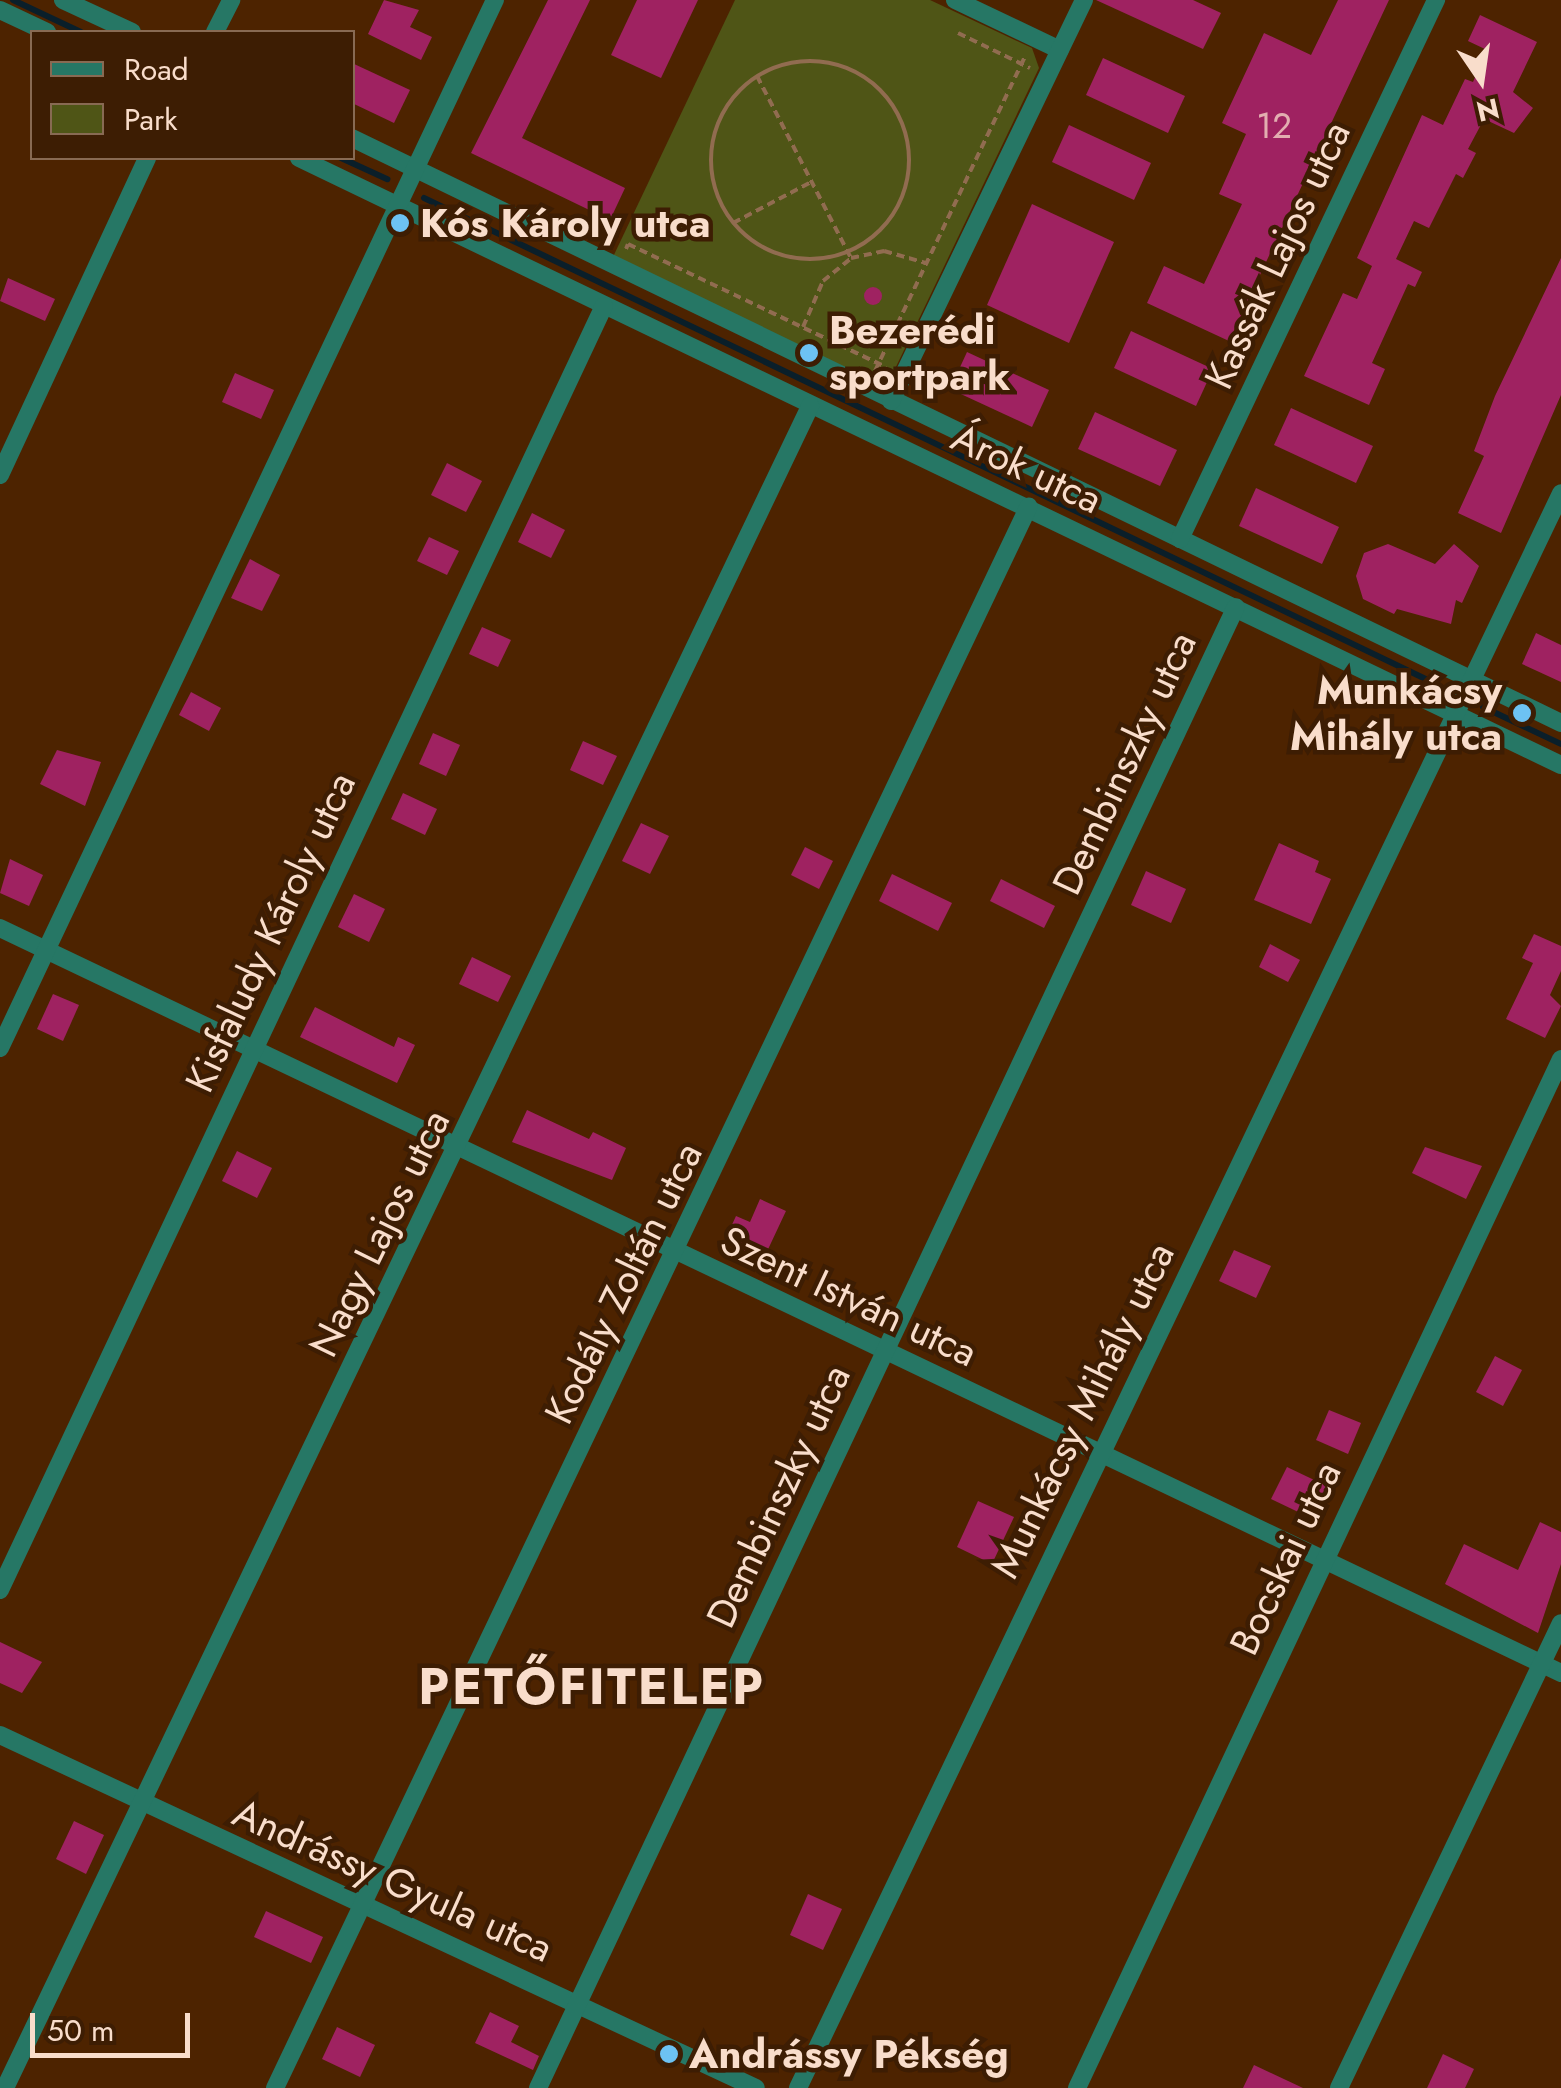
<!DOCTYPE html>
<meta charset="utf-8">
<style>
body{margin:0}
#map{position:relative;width:1561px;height:2088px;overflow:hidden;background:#4d2300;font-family:Jost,sans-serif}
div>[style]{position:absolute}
.green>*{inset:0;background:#4f5516}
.stream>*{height:6px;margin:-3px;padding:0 3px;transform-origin:3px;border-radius:3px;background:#0a1f2a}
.building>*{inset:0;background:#9f2261}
.round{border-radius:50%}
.path>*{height:4px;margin-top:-2px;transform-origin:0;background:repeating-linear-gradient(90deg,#916c50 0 8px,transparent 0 13px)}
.path>.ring{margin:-2px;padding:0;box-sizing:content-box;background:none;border:4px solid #916c50;border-radius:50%}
.minor>*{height:18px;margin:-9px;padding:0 9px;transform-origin:9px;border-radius:9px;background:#267765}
.dots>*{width:28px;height:28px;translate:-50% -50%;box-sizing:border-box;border:5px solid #3d1d03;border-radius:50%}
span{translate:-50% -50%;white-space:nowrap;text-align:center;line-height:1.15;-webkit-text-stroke:9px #3d1d03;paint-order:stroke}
.number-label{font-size:35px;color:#e2aeb0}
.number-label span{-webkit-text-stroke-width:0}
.poi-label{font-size:40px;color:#f9ddcb;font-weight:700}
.left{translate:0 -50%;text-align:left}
.right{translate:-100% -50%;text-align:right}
.street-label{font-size:40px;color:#f9ddcb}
.district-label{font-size:50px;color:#f9ddcb;font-weight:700;letter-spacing:2.5px}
.legend{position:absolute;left:30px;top:30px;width:325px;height:130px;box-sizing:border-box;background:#3d1d03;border:2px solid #886a53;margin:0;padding:12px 18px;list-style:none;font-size:30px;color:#f9ddcb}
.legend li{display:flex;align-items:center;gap:20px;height:50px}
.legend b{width:50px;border:2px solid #886a53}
.north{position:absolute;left:1431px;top:30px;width:100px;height:100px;-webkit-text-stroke:8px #3d1d03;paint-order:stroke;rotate:167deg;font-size:28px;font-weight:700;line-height:40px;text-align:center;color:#f9ddcb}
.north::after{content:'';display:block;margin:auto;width:35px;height:45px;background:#f9ddcb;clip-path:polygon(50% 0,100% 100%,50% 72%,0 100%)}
.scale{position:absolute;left:30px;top:2013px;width:160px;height:45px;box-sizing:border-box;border:5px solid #f9ddcb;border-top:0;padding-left:12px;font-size:30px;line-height:35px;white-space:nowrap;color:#f9ddcb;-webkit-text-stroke:8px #3d1d03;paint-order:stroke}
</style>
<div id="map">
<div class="green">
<div style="clip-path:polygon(735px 0,930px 0,1032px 48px,1039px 68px,894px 371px,873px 381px,612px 259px)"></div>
</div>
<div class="stream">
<div style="left:13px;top:0;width:75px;rotate:25.2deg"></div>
<div style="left:341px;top:158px;width:51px;rotate:24.5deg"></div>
<div style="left:424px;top:198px;width:1125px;rotate:25.65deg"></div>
<div style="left:1483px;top:707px;width:86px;rotate:25.4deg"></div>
</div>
<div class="building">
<div style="clip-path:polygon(384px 0,419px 10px,410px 27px,432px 37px,421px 60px,368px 34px)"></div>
<div style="clip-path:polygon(548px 0,590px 0,522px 138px,625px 188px,610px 220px,471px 153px)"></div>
<div style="clip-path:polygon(637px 0,698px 0,661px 78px,611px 55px)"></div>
<div style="clip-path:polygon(1096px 0,1193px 0,1221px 13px,1203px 49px)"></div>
<div style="clip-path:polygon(1338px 0,1389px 0,1229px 341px,1147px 303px,1164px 266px,1204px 284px,1242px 204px,1219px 194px,1246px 134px,1222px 123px,1264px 33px,1311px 55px)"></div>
<div style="clip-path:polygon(1480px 15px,1537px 42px,1513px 92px,1533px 108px,1514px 133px,1484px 119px,1468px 149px,1476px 153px,1463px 178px,1456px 174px,1429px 228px,1414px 221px,1396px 259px,1422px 272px,1415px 287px,1408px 284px,1372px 363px,1385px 369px,1369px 405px,1304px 376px,1343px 293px,1357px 299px,1372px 266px,1357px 258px,1422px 115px,1443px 125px,1465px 79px,1473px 82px,1487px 50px,1468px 41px)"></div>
<div style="clip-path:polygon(1103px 58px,1185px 96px,1168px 133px,1086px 95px)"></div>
<div style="clip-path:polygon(352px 63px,410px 90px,394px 123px,352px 103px)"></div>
<div style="clip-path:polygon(1069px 125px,1151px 163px,1134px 200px,1052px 162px)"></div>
<div style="clip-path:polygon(1032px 204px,1114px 242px,1069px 343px,987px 305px)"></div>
<div style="clip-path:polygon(1561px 258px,1561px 395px,1501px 533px,1458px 513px,1484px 456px,1474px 451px,1495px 396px)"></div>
<div style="clip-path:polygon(8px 278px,55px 299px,45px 321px,0 301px)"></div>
<div class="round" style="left:864px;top:287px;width:18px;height:18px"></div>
<div style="clip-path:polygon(1131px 331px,1213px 369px,1196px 406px,1114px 368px)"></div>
<div style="clip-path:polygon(967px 352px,1049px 390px,1032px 427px,950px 389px)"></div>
<div style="clip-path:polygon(235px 373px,274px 390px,261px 419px,222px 402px)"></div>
<div style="clip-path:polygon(1291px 408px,1373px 446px,1356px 483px,1274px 445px)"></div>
<div style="clip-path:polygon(1095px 412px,1177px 450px,1160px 486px,1078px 449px)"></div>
<div style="clip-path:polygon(447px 463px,482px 481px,466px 512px,431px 495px)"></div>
<div style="clip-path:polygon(1256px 488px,1339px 527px,1322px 564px,1239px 526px)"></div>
<div style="clip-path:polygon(532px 513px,565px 530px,551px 558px,518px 542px)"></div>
<div style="clip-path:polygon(429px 537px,459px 551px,447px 575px,417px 561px)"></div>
<div style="clip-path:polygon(1388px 544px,1435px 564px,1454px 544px,1479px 566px,1462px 603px,1456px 600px,1451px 624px,1397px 609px,1394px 614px,1363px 599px,1356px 576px,1364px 553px)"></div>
<div style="clip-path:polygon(250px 559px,280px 575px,262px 611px,231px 598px)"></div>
<div style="clip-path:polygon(482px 627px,511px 640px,498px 667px,469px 654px)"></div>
<div style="clip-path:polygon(1536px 633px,1561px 645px,1561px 682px,1522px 664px)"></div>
<div style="clip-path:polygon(191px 692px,221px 708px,209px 731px,179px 715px)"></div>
<div style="clip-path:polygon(433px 733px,460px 745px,446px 776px,419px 764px)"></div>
<div style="clip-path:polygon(583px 741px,617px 756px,603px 785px,570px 770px)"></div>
<div style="clip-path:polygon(57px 750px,101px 762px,85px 806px,40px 784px)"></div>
<div style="clip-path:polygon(403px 793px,437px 809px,425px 835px,391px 819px)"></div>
<div style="clip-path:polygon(641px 823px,669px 836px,650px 874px,622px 861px)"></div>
<div style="clip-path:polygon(1279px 843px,1319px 861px,1315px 872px,1331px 879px,1311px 924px,1254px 900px)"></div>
<div style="clip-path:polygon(805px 847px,833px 861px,819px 889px,791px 875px)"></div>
<div style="clip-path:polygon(10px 859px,43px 875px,29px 906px,0 893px)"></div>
<div style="clip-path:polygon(1146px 871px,1186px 889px,1171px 923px,1131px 905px)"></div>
<div style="clip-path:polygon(892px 874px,952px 903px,938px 931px,879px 901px)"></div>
<div style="clip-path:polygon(1001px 879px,1055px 906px,1044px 928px,990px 901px)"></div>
<div style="clip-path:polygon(354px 894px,385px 909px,369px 942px,338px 927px)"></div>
<div style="clip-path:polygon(1534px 934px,1561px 946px,1561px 971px,1550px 995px,1561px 1006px,1545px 1038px,1506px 1019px,1533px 963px,1522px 958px)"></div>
<div style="clip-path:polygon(1270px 944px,1300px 960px,1288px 982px,1259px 967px)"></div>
<div style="clip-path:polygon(472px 957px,511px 976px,498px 1002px,459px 984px)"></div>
<div style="clip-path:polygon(53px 994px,79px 1005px,63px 1041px,37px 1029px)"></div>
<div style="clip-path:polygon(315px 1007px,394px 1047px,398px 1037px,415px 1045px,397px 1083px,300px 1037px)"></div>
<div style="clip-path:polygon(527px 1110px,589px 1139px,593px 1132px,626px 1148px,612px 1180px,512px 1142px)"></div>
<div style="clip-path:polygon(1425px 1147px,1482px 1166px,1466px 1199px,1412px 1173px)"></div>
<div style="clip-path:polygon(237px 1151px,272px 1168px,257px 1198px,222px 1181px)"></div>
<div style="clip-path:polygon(760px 1199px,786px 1211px,763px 1260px,724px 1242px,736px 1216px,750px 1222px)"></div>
<div style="clip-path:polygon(1234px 1250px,1271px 1266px,1256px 1298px,1219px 1281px)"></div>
<div style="clip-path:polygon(1495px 1356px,1522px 1370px,1503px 1406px,1476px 1392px)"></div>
<div style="clip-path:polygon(1329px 1410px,1361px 1423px,1348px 1454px,1316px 1440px)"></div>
<div style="clip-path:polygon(1287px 1467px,1333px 1489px,1317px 1521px,1271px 1499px)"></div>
<div style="clip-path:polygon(978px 1501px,1014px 1517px,992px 1564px,957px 1547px)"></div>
<div style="clip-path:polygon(1540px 1522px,1561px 1532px,1561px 1564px,1538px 1633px,1445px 1584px,1464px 1544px,1518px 1570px)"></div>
<div style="clip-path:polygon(0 1642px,42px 1662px,22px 1693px,0 1683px)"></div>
<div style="clip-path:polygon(74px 1821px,104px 1835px,86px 1874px,56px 1859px)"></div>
<div style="clip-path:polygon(808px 1894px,842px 1909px,823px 1950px,790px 1935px)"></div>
<div style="clip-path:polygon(266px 1911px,323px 1937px,311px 1963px,254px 1937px)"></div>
<div style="clip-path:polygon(490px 2012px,519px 2026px,511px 2042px,539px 2056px,533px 2070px,475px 2043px)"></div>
<div style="clip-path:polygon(337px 2027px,375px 2045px,360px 2077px,322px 2059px)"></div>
<div style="clip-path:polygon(1443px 2054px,1474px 2069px,1465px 2088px,1427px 2088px)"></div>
<div style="clip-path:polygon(1254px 2065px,1303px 2088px,1243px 2088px)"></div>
</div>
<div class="path">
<div style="left:958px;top:33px;width:80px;rotate:25.9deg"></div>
<div class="ring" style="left:711px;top:61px;width:194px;height:194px"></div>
<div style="left:757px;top:76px;width:205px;rotate:62.7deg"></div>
<div style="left:733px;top:223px;width:90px;rotate:-27.7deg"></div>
<div style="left:626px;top:249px;width:5px;rotate:-68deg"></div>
<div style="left:628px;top:244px;width:286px;rotate:25.5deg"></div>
<div style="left:803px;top:327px;width:50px;rotate:-66.5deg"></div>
<div style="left:823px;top:281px;width:36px;rotate:-39deg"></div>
<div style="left:851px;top:258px;width:34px;rotate:-12deg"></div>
<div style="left:884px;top:251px;width:44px;rotate:15.9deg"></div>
<div style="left:875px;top:371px;width:350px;rotate:-64.5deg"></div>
</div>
<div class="minor">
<div style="left:63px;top:0;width:76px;rotate:24.9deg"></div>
<div style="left:955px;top:0;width:116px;rotate:25.5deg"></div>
<div style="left:0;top:10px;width:52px;rotate:25.1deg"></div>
<div style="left:215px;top:32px;width:36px;rotate:-63deg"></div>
<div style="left:352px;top:138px;width:1343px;rotate:25.82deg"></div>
<div style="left:299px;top:158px;width:1400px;rotate:25.69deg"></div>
<div style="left:891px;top:401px;width:445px;rotate:-64.3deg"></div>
<div style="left:0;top:475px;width:349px;rotate:-65.1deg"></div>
<div style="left:1180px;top:539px;width:597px;rotate:-64.59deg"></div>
<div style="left:0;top:928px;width:1730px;rotate:25.51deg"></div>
<div style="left:0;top:1048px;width:1159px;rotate:-64.72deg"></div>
<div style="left:0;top:1590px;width:1419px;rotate:-64.81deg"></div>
<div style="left:0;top:1735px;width:834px;rotate:25.03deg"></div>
<div style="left:5px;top:2088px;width:1865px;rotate:-64.42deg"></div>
<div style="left:275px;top:2088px;width:1752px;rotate:-64.52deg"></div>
<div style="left:538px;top:2088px;width:1637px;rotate:-64.77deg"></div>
<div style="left:798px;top:2088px;width:1768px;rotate:-64.43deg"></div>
<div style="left:1077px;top:2088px;width:1137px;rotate:-64.81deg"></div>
<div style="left:1339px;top:2088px;width:515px;rotate:-64.48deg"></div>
</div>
<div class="dots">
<div style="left:400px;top:223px;background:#6dc2f3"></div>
<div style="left:809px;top:353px;background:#6dc2f3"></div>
<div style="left:1522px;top:713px;background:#6dc2f3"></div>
<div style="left:669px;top:2054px;background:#6dc2f3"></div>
</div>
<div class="number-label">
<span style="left:1274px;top:126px">12</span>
</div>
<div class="poi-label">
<span class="left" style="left:420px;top:223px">Kós Károly utca</span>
<span class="left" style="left:829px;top:353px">Bezerédi<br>sportpark</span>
<span class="right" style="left:1502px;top:713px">Munkácsy<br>Mihály utca</span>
<span class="left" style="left:689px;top:2054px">Andrássy Pékség</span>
</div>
<div class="street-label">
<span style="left:1277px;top:255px;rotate:-65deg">Kassák Lajos utca</span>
<span style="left:1027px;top:468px;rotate:25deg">Árok utca</span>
<span style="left:1124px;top:763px;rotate:-65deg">Dembinszky utca</span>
<span style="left:270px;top:932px;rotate:-65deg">Kisfaludy Károly utca</span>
<span style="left:379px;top:1233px;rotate:-64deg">Nagy Lajos utca</span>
<span style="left:623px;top:1283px;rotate:-64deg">Kodály Zoltán utca</span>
<span style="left:849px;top:1296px;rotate:25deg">Szent István utca</span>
<span style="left:1082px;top:1410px;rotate:-64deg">Munkácsy Mihály utca</span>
<span style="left:778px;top:1496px;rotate:-65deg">Dembinszky utca</span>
<span style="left:1285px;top:1558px;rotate:-65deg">Bocskai utca</span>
<span style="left:393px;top:1880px;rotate:24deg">Andrássy Gyula utca</span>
</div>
<div class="district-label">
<span style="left:592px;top:1687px">PETŐFITELEP</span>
</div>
<ul class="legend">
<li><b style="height:12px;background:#267765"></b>Road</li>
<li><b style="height:28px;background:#4f5516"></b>Park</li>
</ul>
<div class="north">N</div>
<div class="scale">50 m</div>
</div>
